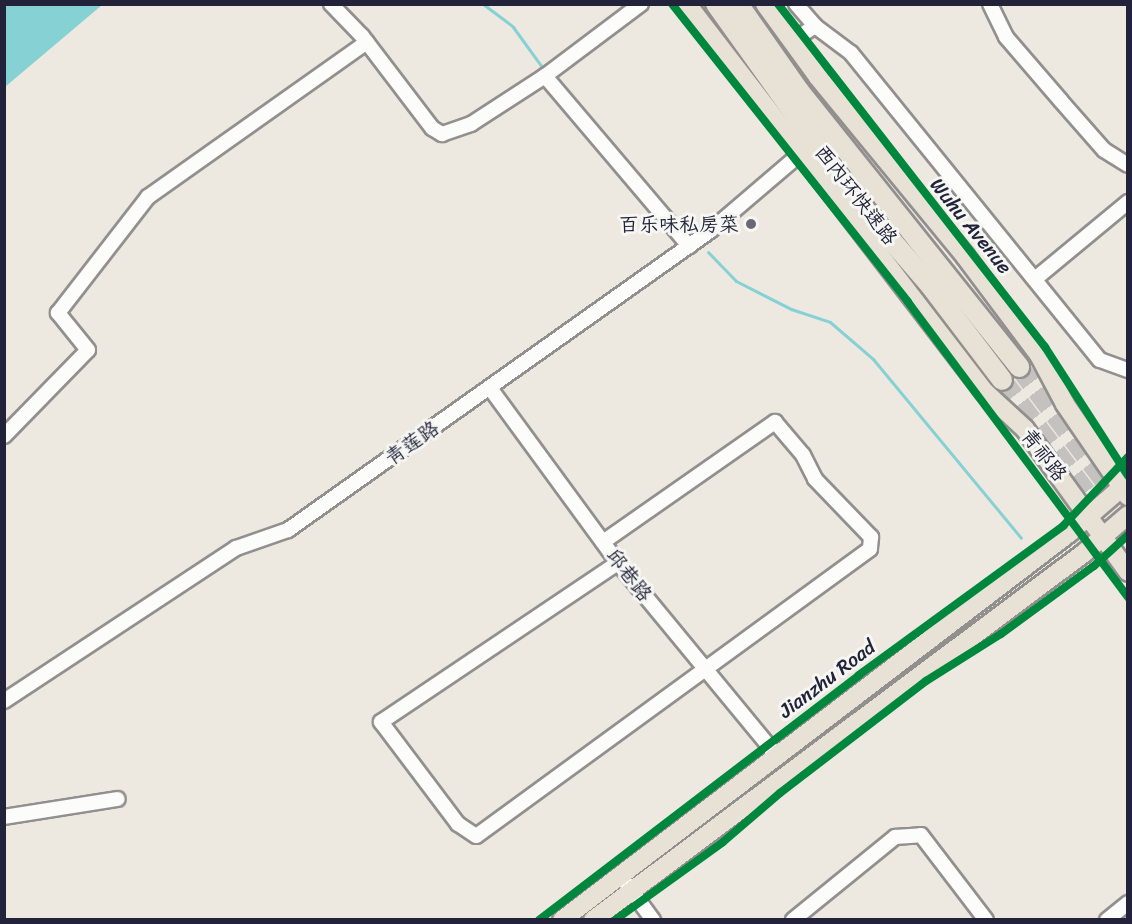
<!DOCTYPE html>
<meta charset="utf-8">
<style>
body{margin:0}
#map{position:relative;width:1132px;height:924px;overflow:hidden;background:#eee9e0;font-family:Sriracha,"LXGW WenKai TC",sans-serif}
div>[style]{position:absolute}
.water>*{inset:0;background:#86d1d3}
.stream>*{height:3px;margin:-1.5px;padding:0 1.5px;transform-origin:1.5px;border-radius:1.5px;background:#86d1d3}
.highway-tunnel>*{height:20px;margin-top:-10px;transform-origin:0;background:repeating-linear-gradient(90deg,#c5c1bf 0 20px,transparent 0 30px)}
.roads{filter:drop-shadow(2px 0 #928f8f) drop-shadow(-2px 0 #928f8f) drop-shadow(0 2px #928f8f) drop-shadow(0 -2px #928f8f)}
.minor>*{height:14px;margin:-7px;padding:0 7px;transform-origin:7px;border-radius:7px;background:#fcfcfa}
.major>*{height:18px;margin:-9px;padding:0 9px;transform-origin:9px;border-radius:9px;background:#e8e2d6}
.highway>*{height:20px;margin:-10px;padding:0 10px;transform-origin:10px;border-radius:10px;background:#e8e2d6}
.cycleway>*{height:8px;margin:-4px;padding:0 4px;transform-origin:4px;border-radius:4px;background:#00873e}
.dots>*{width:16px;height:16px;translate:-50% -50%;box-sizing:border-box;border:3px solid #f6f6f2;border-radius:50%}
span{translate:-50% -50%;white-space:nowrap;text-align:center;line-height:1.15;-webkit-text-stroke:6px #f6f6f2;paint-order:stroke}
.street-label{font-size:20px;color:#22223b}
.poi-label{font-size:20px;color:#22223b}
.right{translate:-100% -50%;text-align:right}
.frame{position:absolute;inset:0;border:6px solid #22223b;pointer-events:none}
</style>
<div id="map">
<div class="water">
<div style="clip-path:polygon(5px 4px,102px 4px,102px 5px,5px 87px)"></div>
</div>
<div class="stream">
<div style="left:483px;top:4px;width:38px;rotate:37deg"></div>
<div style="left:513px;top:27px;width:49px;rotate:54.1deg"></div>
<div style="left:708px;top:252px;width:40px;rotate:46deg"></div>
<div style="left:736px;top:281px;width:62px;rotate:27deg"></div>
<div style="left:791px;top:309px;width:41px;rotate:18.4deg"></div>
<div style="left:830px;top:322px;width:57px;rotate:40.7deg"></div>
<div style="left:873px;top:359px;width:232px;rotate:50.4deg"></div>
</div>
<div class="highway-tunnel">
<div style="left:1019px;top:367px;width:181px;rotate:53.1deg"></div>
<div style="left:1002px;top:380px;width:210px;rotate:53.1deg"></div>
</div>
<div class="roads">
<div class="minor">
<div style="left:331px;top:4px;width:45px;rotate:45.9deg"></div>
<div style="left:362px;top:36px;width:116px;rotate:52.7deg"></div>
<div style="left:432px;top:128px;width:12px;rotate:31deg"></div>
<div style="left:442px;top:134px;width:31px;rotate:-19deg"></div>
<div style="left:471px;top:124px;width:88px;rotate:-33deg"></div>
<div style="left:545px;top:76px;width:120px;rotate:-36.9deg"></div>
<div style="left:796px;top:4px;width:29px;rotate:49deg"></div>
<div style="left:990px;top:4px;width:37px;rotate:64deg"></div>
<div style="left:1006px;top:37px;width:84px;rotate:49.3deg"></div>
<div style="left:1061px;top:101px;width:65px;rotate:48.7deg"></div>
<div style="left:1104px;top:150px;width:28px;rotate:32deg"></div>
<div style="left:800px;top:36px;width:18px;rotate:-34deg"></div>
<div style="left:815px;top:26px;width:45px;rotate:36.9deg"></div>
<div style="left:851px;top:53px;width:395px;rotate:51deg"></div>
<div style="left:1100px;top:360px;width:30px;rotate:20deg"></div>
<div style="left:545px;top:76px;width:223px;rotate:49.7deg"></div>
<div style="left:1035px;top:279px;width:121px;rotate:-39.6deg"></div>
<div style="left:490px;top:388px;width:217px;rotate:53.8deg"></div>
<div style="left:618px;top:563px;width:249px;rotate:50.5deg"></div>
<div style="left:4px;top:436px;width:120px;rotate:-45.7deg"></div>
<div style="left:88px;top:350px;width:48px;rotate:-129deg"></div>
<div style="left:58px;top:313px;width:147px;rotate:-52.2deg"></div>
<div style="left:148px;top:197px;width:268px;rotate:-35.3deg"></div>
<div style="left:603px;top:542px;width:210px;rotate:-34.9deg"></div>
<div style="left:775px;top:422px;width:43px;rotate:49.7deg"></div>
<div style="left:803px;top:455px;width:27px;rotate:63deg"></div>
<div style="left:815px;top:479px;width:81px;rotate:46deg"></div>
<div style="left:871px;top:537px;width:12px;rotate:95deg"></div>
<div style="left:870px;top:549px;width:487px;rotate:143.9deg"></div>
<div style="left:476px;top:836px;width:22px;rotate:-146deg"></div>
<div style="left:458px;top:824px;width:128px;rotate:-127deg"></div>
<div style="left:381px;top:722px;width:285px;rotate:-33.9deg"></div>
<div style="left:4px;top:701px;width:278px;rotate:-33.4deg"></div>
<div style="left:236px;top:548px;width:55px;rotate:-19.1deg"></div>
<div style="left:288px;top:530px;width:517px;rotate:-35.32deg"></div>
<div style="left:710px;top:231px;width:118px;rotate:-40.5deg"></div>
<div style="left:4px;top:817px;width:115px;rotate:-9deg"></div>
<div style="left:620px;top:875px;width:56px;rotate:53.7deg"></div>
<div style="left:793px;top:920px;width:132px;rotate:-39.1deg"></div>
<div style="left:895px;top:837px;width:26px;rotate:-4deg"></div>
<div style="left:921px;top:835px;width:107px;rotate:52.6deg"></div>
<div style="left:1107px;top:920px;width:27px;rotate:-39deg"></div>
</div>
<div class="major">
<div style="left:687px;top:4px;width:489px;rotate:52.5deg"></div>
<div style="left:985px;top:392px;width:54px;rotate:42.8deg"></div>
<div style="left:1025px;top:429px;width:176px;rotate:54.2deg"></div>
<div style="left:765px;top:4px;width:90px;rotate:54deg"></div>
<div style="left:818px;top:77px;width:232px;rotate:50.6deg"></div>
<div style="left:965px;top:256px;width:124px;rotate:53.2deg"></div>
<div style="left:1039px;top:355px;width:55px;rotate:62deg"></div>
<div style="left:1065px;top:404px;width:112px;rotate:55.6deg"></div>
<div style="left:562px;top:920px;width:638px;rotate:-37.35deg"></div>
<div style="left:1069px;top:533px;width:78px;rotate:-40.8deg"></div>
<div style="left:593px;top:920px;width:613px;rotate:-36.78deg"></div>
<div style="left:1084px;top:553px;width:58px;rotate:-40.8deg"></div>
</div>
<div class="highway">
<div style="left:716px;top:4px;width:237px;rotate:54.4deg"></div>
<div style="left:854px;top:197px;width:116px;rotate:49.2deg"></div>
<div style="left:930px;top:285px;width:119px;rotate:52.8deg"></div>
<div style="left:738px;top:4px;width:106px;rotate:55deg"></div>
<div style="left:799px;top:91px;width:353px;rotate:51.4deg"></div>
</div>
</div>
<div class="cycleway">
<div style="left:672px;top:4px;width:380px;rotate:51.6deg"></div>
<div style="left:908px;top:302px;width:368px;rotate:53.3deg"></div>
<div style="left:778px;top:4px;width:435px;rotate:52.1deg"></div>
<div style="left:1045px;top:347px;width:153px;rotate:57.2deg"></div>
<div style="left:539px;top:920px;width:403px;rotate:-37.4deg"></div>
<div style="left:859px;top:675px;width:253px;rotate:-36.1deg"></div>
<div style="left:1063px;top:526px;width:95px;rotate:-46.7deg"></div>
<div style="left:615px;top:920px;width:133px;rotate:-35.8deg"></div>
<div style="left:723px;top:842px;width:75px;rotate:-40.7deg"></div>
<div style="left:780px;top:793px;width:184px;rotate:-37.5deg"></div>
<div style="left:926px;top:681px;width:89px;rotate:-32.1deg"></div>
<div style="left:1001px;top:634px;width:115px;rotate:-36.2deg"></div>
<div style="left:1094px;top:566px;width:46px;rotate:-42.4deg"></div>
</div>
<div class="dots">
<div style="left:751px;top:224px;background:#696875"></div>
</div>
<div class="street-label">
<span style="left:856px;top:195px;rotate:52deg">西内环快速路</span>
<span style="left:971px;top:226px;rotate:51deg">Wuhu Avenue</span>
<span style="left:412px;top:443px;rotate:-35deg">青莲路</span>
<span style="left:1044px;top:455px;rotate:52deg">青祁路</span>
<span style="left:629px;top:575px;rotate:52deg">邱巷路</span>
<span style="left:827px;top:679px;rotate:-37deg">Jianzhu Road</span>
</div>
<div class="poi-label">
<span class="right" style="left:739px;top:224px">百乐味私房菜</span>
</div>
<div class="frame"></div>
</div>
